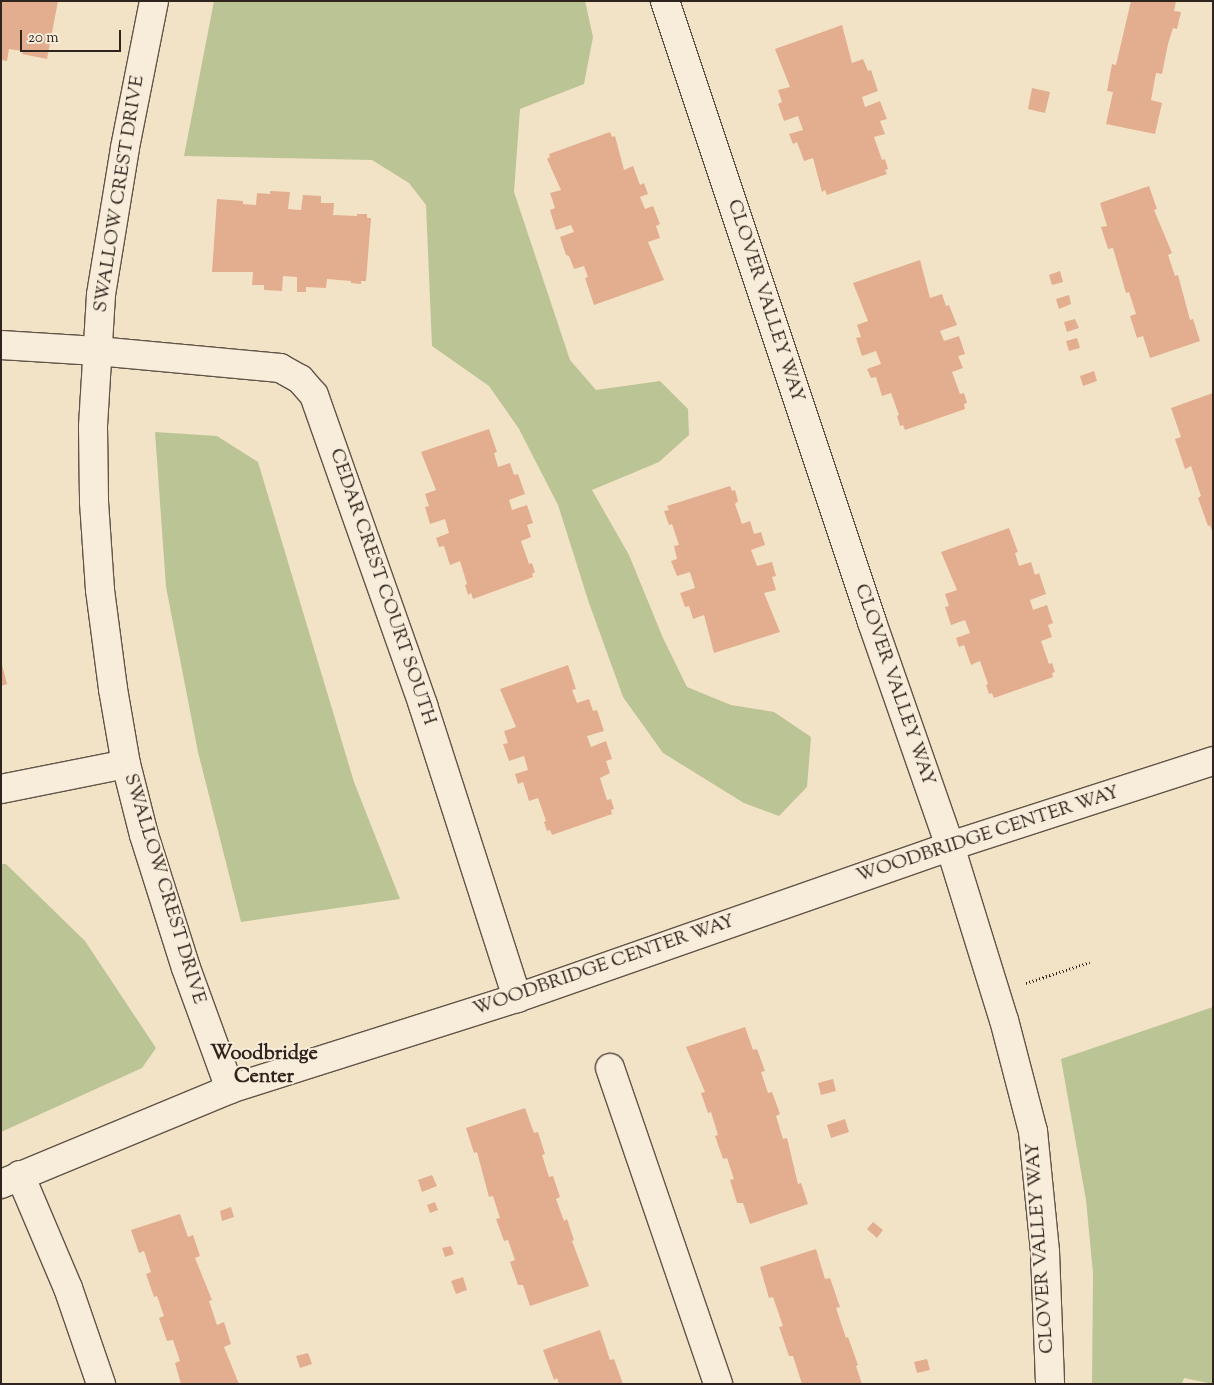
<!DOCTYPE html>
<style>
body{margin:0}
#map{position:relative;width:1214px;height:1385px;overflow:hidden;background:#f3e3c6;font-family:"Sorts Mill Goudy",serif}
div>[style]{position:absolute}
.green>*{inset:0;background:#bbc495}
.building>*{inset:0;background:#e3ad90}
.path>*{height:3px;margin-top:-1.5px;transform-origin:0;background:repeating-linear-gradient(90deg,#30241e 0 1px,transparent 0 3.5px)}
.roads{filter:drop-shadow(1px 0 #615448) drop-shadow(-1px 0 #615448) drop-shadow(0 1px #615448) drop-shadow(0 -1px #615448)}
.minor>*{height:28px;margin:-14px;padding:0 14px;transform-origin:14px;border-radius:14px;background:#f7edda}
span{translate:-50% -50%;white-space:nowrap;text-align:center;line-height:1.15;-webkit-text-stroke:4px #f7edda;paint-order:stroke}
.street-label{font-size:19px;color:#30241e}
.neighbourhood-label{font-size:20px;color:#30241e;font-weight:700}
.frame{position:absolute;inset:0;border:2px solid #30241e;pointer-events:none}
.scale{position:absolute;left:20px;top:30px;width:101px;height:22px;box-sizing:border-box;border:2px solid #30241e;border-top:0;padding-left:6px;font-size:15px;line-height:18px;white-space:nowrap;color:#30241e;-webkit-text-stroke:4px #f7edda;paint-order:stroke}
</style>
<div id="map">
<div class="green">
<div style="clip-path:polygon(214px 1px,585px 1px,593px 37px,584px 84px,520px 109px,514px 192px,570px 360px,596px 390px,660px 381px,688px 409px,689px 435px,659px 462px,592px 490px,629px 555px,663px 638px,687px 687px,731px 705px,774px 712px,811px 737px,807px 787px,779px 816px,744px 803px,663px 753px,623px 697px,589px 603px,558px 505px,519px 429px,489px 386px,432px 346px,426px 205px,409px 183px,372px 160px,184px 156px)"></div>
<div style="clip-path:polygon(155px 432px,217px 436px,258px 462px,354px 782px,400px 899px,241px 922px,198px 752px,166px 587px)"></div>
<div style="clip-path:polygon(1px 864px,6px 864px,85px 941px,156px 1048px,142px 1068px,1px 1132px)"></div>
<div style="clip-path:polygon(1213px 1007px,1213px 1384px,1184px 1378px,1182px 1384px,1092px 1384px,1093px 1273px,1086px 1200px,1061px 1059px)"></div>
</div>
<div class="building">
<div style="clip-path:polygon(1px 1px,58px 1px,47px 59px,22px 54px,23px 51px,9px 49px,7px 61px,1px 60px)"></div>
<div style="clip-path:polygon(1131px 1px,1176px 1px,1174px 11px,1181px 12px,1177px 29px,1173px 28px,1168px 44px,1162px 74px,1156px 73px,1151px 100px,1162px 103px,1155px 134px,1106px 124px,1113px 92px,1107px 91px,1112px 64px,1116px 65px)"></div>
<div style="clip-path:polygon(842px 25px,852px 63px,863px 59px,868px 71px,871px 70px,878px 91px,862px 97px,865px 107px,880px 101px,887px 119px,880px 121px,885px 134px,874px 137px,882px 160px,885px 159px,888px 169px,885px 170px,887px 174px,827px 195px,825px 190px,822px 192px,813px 158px,804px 161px,797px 142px,793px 144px,789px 134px,803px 130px,798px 116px,784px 121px,778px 104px,782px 102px,778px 90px,790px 87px,775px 49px)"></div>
<div style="clip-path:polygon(1032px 88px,1050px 92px,1045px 113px,1028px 109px)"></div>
<div style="clip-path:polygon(610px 132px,612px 137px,615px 136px,624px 170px,633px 166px,640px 185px,644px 183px,648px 194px,640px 197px,645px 209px,653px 206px,660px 224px,656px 226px,660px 238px,648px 242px,664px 280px,594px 305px,585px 278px,588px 277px,584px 266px,574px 269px,569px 256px,566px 255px,560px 237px,574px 232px,571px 225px,556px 230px,550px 210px,555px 208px,550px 193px,561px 190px,547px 159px,550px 157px,549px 154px)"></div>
<div style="clip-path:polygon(1149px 186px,1157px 209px,1154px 210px,1172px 253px,1168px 255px,1175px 276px,1178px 275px,1190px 320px,1193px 319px,1200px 341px,1150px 358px,1143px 336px,1137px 338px,1130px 316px,1136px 314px,1129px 292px,1126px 293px,1113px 248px,1108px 249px,1101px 227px,1107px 226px,1100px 203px)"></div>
<div style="clip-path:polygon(270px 191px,290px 192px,288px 209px,301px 210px,303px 195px,321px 196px,321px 203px,334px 203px,333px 215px,357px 216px,357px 214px,367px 214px,367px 218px,371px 218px,366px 281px,361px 281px,361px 284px,351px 283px,351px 281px,327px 279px,326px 288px,306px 287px,306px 292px,297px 292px,297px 277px,283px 276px,282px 291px,264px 290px,264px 285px,252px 285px,253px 272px,212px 272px,217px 199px,243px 201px,243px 204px,256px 205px,257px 193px,270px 194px)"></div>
<div style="clip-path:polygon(920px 260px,930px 298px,942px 294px,946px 306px,949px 305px,957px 325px,940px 331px,944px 341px,959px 336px,965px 354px,958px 356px,963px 368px,952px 372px,960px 394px,964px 393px,967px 403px,964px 404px,965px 409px,905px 430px,903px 425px,900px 426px,897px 416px,899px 415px,891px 393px,882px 396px,876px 377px,871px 378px,867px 369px,881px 364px,876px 351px,862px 356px,856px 338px,861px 337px,857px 325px,868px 321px,853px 283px)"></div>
<div style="clip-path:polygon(1060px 271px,1063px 282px,1052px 285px,1049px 275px)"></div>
<div style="clip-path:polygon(1069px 295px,1071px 304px,1059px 309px,1056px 299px)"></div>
<div style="clip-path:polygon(1075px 319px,1079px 328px,1067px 332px,1064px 322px)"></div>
<div style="clip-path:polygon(1077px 338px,1080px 348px,1069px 351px,1066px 341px)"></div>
<div style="clip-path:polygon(1094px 371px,1097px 381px,1083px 386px,1080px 376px)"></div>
<div style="clip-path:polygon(1213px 393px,1213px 531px,1212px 531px,1210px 525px,1208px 526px,1198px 498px,1201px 496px,1191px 466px,1185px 469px,1175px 439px,1181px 437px,1171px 408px)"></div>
<div style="clip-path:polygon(489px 429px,497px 452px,494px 453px,498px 467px,510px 463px,514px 475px,518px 474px,525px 494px,509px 500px,512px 510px,527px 505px,533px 523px,527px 525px,531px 537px,521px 541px,529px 564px,532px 563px,535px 572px,532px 574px,533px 577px,473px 599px,471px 593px,468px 595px,465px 585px,467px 584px,460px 561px,450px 565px,444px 546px,439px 547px,436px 538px,449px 533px,445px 519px,430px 524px,425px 507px,429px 506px,425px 494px,436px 490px,421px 452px)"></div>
<div style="clip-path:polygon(730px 486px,732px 491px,735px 490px,738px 501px,735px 504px,742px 524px,750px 521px,754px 534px,761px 532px,765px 545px,751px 550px,757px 566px,772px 562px,776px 576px,772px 577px,776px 590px,764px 593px,780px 632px,714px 653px,704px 615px,693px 619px,689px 606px,685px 607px,680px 593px,695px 588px,690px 572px,677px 576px,671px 561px,677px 559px,674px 546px,679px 545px,672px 524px,669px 525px,664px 511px,669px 510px,667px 506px)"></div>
<div style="clip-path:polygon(1009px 528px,1018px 552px,1015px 553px,1019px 566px,1031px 562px,1035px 575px,1039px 573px,1046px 594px,1030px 600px,1033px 610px,1047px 605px,1053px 623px,1048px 625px,1052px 637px,1041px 641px,1049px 664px,1052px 663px,1055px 672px,1052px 673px,1053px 677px,994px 698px,992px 693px,989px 694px,986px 685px,988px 684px,980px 661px,971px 665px,964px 645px,959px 647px,956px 638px,970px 633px,965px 620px,951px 625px,945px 607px,949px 606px,945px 594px,957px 590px,941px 552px)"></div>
<div style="clip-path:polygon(1px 661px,7px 684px,1px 686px)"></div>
<div style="clip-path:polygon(568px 665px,576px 689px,572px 690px,577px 703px,589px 699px,593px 711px,597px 710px,604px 731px,587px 736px,591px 747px,606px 741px,612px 759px,606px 761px,610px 773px,600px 778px,607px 800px,611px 799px,614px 809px,611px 810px,612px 814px,552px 835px,550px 830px,547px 831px,544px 822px,546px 821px,538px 798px,529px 801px,523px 782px,518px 784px,515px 774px,528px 770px,524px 756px,509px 761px,503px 744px,508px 743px,504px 731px,516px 727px,500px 689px)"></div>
<div style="clip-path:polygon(745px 1027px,753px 1050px,757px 1049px,765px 1071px,761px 1072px,768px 1093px,772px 1092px,780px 1114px,776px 1116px,782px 1136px,783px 1139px,787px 1138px,797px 1180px,798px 1184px,801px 1183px,808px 1204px,750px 1224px,743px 1203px,737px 1203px,730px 1180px,734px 1179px,727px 1158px,723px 1159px,715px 1136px,718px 1135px,711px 1112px,708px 1113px,701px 1093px,705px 1092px,686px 1047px)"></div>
<div style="clip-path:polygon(833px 1079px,836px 1091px,821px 1095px,818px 1083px)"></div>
<div style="clip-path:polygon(525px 1108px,534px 1133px,538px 1132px,545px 1154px,542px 1155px,549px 1177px,553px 1176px,560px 1197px,556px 1199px,564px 1221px,567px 1219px,574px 1240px,572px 1241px,589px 1286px,530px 1306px,523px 1285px,518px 1285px,510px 1262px,515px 1260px,508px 1240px,504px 1241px,496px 1219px,500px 1218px,493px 1196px,489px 1197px,477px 1152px,474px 1153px,466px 1128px)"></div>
<div style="clip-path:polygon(845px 1119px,849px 1132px,831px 1138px,827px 1125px)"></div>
<div style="clip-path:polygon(432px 1175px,437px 1186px,422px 1192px,418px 1180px)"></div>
<div style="clip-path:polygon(435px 1202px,438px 1210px,430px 1213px,427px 1205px)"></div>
<div style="clip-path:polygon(231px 1207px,234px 1217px,222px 1221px,220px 1211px)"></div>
<div style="clip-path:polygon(180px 1214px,188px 1237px,193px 1235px,200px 1256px,195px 1258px,212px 1300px,209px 1301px,217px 1325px,224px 1322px,231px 1344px,224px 1347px,239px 1384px,181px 1384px,175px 1363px,180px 1361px,173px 1340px,167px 1341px,159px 1318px,164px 1316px,157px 1296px,154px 1297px,146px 1274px,151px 1272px,144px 1251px,139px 1253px,131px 1230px)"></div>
<div style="clip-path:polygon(873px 1222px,883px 1230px,877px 1238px,867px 1229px)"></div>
<div style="clip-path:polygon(451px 1246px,454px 1254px,445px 1257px,442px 1248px)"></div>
<div style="clip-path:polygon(816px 1249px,825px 1279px,830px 1278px,840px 1307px,836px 1308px,846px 1338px,848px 1337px,858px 1365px,856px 1366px,862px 1384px,802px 1384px,793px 1356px,789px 1356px,779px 1327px,783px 1326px,773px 1297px,769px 1298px,760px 1267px)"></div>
<div style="clip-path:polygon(463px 1277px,467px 1290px,456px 1294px,451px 1281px)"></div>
<div style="clip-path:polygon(600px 1330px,610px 1360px,614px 1359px,623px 1384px,559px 1384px,557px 1378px,554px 1380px,543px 1350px)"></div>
<div style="clip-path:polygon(308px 1353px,312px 1364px,300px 1368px,296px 1356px)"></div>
<div style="clip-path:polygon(927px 1359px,930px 1370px,917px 1373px,914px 1362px)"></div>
</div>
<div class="path">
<div style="left:1026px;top:983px;width:67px;rotate:-18.2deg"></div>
</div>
<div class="roads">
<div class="minor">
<div style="left:154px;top:1px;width:150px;rotate:101.2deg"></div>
<div style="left:125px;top:148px;width:149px;rotate:99.3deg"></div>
<div style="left:101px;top:295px;width:132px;rotate:93.5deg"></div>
<div style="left:93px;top:427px;width:75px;rotate:89.2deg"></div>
<div style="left:94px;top:502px;width:88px;rotate:86.1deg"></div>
<div style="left:100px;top:590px;width:100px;rotate:82.5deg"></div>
<div style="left:113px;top:689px;width:76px;rotate:80.2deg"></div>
<div style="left:126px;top:764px;width:73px;rotate:75.8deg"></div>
<div style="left:144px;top:835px;width:139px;rotate:72.5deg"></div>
<div style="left:186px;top:968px;width:129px;rotate:70deg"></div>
<div style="left:665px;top:1px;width:655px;rotate:71.57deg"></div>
<div style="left:872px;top:622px;width:237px;rotate:70.8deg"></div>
<div style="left:950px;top:846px;width:182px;rotate:72.8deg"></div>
<div style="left:1004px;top:1020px;width:115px;rotate:75.4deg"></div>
<div style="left:1033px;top:1131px;width:122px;rotate:84.3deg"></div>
<div style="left:1045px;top:1252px;width:132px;rotate:87.8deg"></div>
<div style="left:1px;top:345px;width:96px;rotate:3.6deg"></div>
<div style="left:97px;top:351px;width:184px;rotate:5.3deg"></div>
<div style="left:280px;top:368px;width:23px;rotate:29deg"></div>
<div style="left:300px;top:379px;width:21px;rotate:49deg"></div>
<div style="left:314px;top:395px;width:329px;rotate:70.6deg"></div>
<div style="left:423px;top:705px;width:308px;rotate:72.2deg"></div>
<div style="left:1px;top:789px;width:127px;rotate:-11.3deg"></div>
<div style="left:610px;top:1068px;width:334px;rotate:71.1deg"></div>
<div style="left:20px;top:1175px;width:123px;rotate:67deg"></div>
<div style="left:68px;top:1288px;width:102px;rotate:71deg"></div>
<div style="left:1px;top:1184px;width:248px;rotate:-22.5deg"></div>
<div style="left:230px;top:1089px;width:301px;rotate:-17.6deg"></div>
<div style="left:517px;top:998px;width:459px;rotate:-19.3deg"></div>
<div style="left:950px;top:846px;width:276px;rotate:-17.9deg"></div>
</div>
</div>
<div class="street-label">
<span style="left:120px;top:194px;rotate:-81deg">SWALLOW CREST DRIVE</span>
<span style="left:765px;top:301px;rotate:72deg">CLOVER VALLEY WAY</span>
<span style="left:382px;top:587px;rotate:71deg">CEDAR CREST COURT SOUTH</span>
<span style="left:894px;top:685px;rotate:71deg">CLOVER VALLEY WAY</span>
<span style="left:988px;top:835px;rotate:-18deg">WOODBRIDGE CENTER WAY</span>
<span style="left:164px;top:889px;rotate:73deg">SWALLOW CREST DRIVE</span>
<span style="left:604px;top:966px;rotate:-19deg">WOODBRIDGE CENTER WAY</span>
<span style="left:1041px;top:1248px;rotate:-94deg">CLOVER VALLEY WAY</span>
</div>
<div class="neighbourhood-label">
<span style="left:264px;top:1066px">Woodbridge<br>Center</span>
</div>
<div class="frame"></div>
<div class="scale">20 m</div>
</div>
